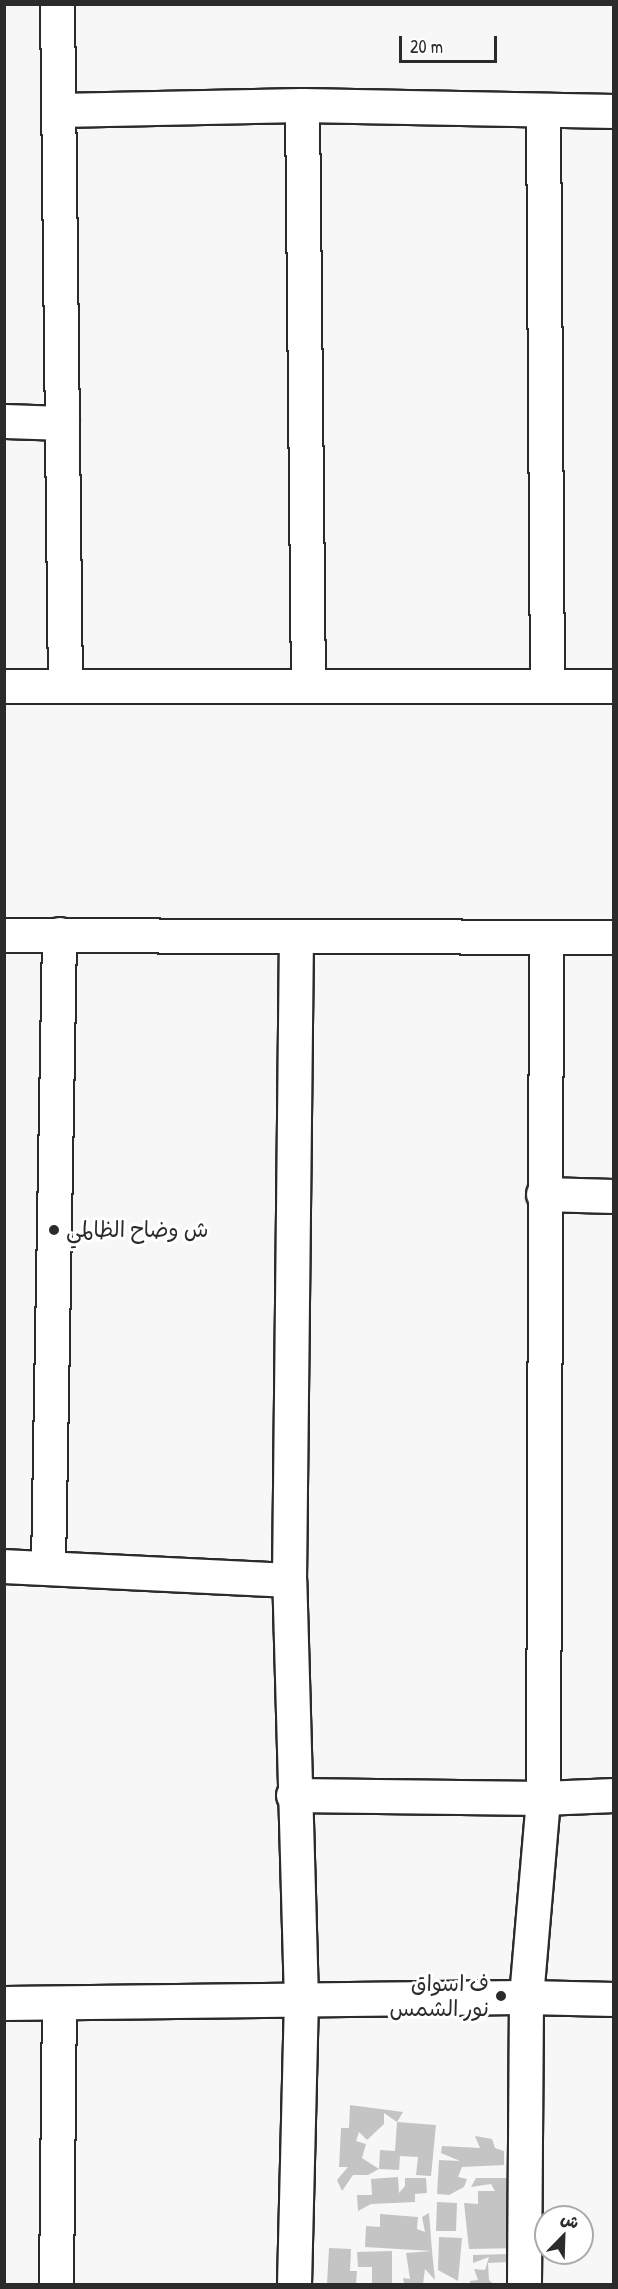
<!DOCTYPE html>
<meta charset="utf-8">
<style>
body{margin:0}
#map{position:relative;width:618px;height:2289px;overflow:hidden;background:#f7f7f7;font-family:"Patrick Hand","Playpen Sans Arabic",sans-serif}
div>[style]{position:absolute}
.building>*{inset:0;background:#c4c4c4}
.roads{filter:drop-shadow(2px 0 #2b2b2b) drop-shadow(-2px 0 #2b2b2b) drop-shadow(0 2px #2b2b2b) drop-shadow(0 -2px #2b2b2b)}
.minor>*{height:33px;margin:-16.5px;padding:0 16.5px;transform-origin:16.5px;border-radius:16.5px;background:#fff}
.dots>*{width:16px;height:16px;translate:-50% -50%;box-sizing:border-box;border:3px solid #fff;border-radius:50%}
span{translate:-50% -50%;white-space:nowrap;text-align:center;line-height:1.15;-webkit-text-stroke:6px #fff;paint-order:stroke}
.poi-label{font-size:22px;color:#2b2b2b}
.left{translate:0 -50%;text-align:left}
.right{translate:-100% -50%;text-align:right}
.frame{position:absolute;inset:0;border:6px solid #2b2b2b;pointer-events:none}
.north{position:absolute;left:534px;top:2205px;width:60px;height:60px;box-sizing:border-box;background:#fff;border:2px solid #aaa;border-radius:50%;rotate:23deg;font-size:16px;font-weight:700;line-height:24px;text-align:center;color:#2b2b2b}
.north::after{content:'';display:block;margin:auto;width:21px;height:27px;background:#2b2b2b;clip-path:polygon(50% 0,100% 100%,50% 72%,0 100%)}
.scale{position:absolute;left:399px;top:36px;width:98px;height:27px;box-sizing:border-box;border:3px solid #2b2b2b;border-top:0;padding-left:8px;font-size:18px;line-height:21px;white-space:nowrap;color:#2b2b2b;-webkit-text-stroke:4px #fff;paint-order:stroke}
</style>
<div id="map">
<div class="building">
<div style="clip-path:polygon(evenodd,350px 2105px,403px 2112px,397px 2122px,436px 2125px,431px 2176px,416px 2175px,418px 2157px,400px 2156px,399px 2170px,379px 2169px,368px 2175px,353px 2175px,342px 2191px,337px 2180px,348px 2167px,339px 2167px,341px 2128px,349px 2128px,350px 2105px,384px 2113px,397px 2122px,395px 2151px,380px 2150px,379px 2169px,362px 2158px,366px 2144px,356px 2141px,359px 2132px,367px 2140px,384px 2124px,384px 2113px)"></div>
<div style="clip-path:polygon(475px 2136px,492px 2139px,495px 2148px,504px 2151px,504px 2165px,462px 2167px,458px 2177px,467px 2179px,464px 2187px,449px 2195px,437px 2194px,439px 2160px,460px 2161px,441px 2153px,442px 2146px,480px 2148px)"></div>
<div style="clip-path:polygon(398px 2177px,399px 2193px,405px 2186px,405px 2178px,426px 2178px,427px 2193px,415px 2194px,415px 2202px,371px 2204px,358px 2211px,357px 2195px,372px 2195px,371px 2179px)"></div>
<div style="clip-path:polygon(476px 2178px,523px 2178px,522px 2248px,469px 2249px,464px 2203px,478px 2204px,478px 2191px,495px 2191px,491px 2184px,471px 2187px)"></div>
<div style="clip-path:polygon(437px 2202px,457px 2203px,456px 2231px,436px 2231px)"></div>
<div style="clip-path:polygon(429px 2213px,432px 2251px,365px 2247px,366px 2226px,380px 2227px,380px 2214px,418px 2217px,417px 2229px,425px 2232px,422px 2217px)"></div>
<div style="clip-path:polygon(439px 2237px,462px 2238px,458px 2281px,438px 2270px)"></div>
<div style="clip-path:polygon(329px 2248px,351px 2249px,350px 2271px,357px 2271px,356px 2284px,327px 2284px)"></div>
<div style="clip-path:polygon(392px 2251px,392px 2284px,372px 2284px,372px 2267px,358px 2267px,357px 2252px)"></div>
<div style="clip-path:polygon(432px 2251px,435px 2280px,425px 2269px,423px 2284px,404px 2284px,403px 2278px,410px 2279px,406px 2253px)"></div>
<div style="clip-path:polygon(513px 2254px,513px 2262px,488px 2263px,489px 2280px,493px 2284px,470px 2284px,470px 2281px,478px 2280px,474px 2269px,485px 2270px,489px 2257px,473px 2263px,473px 2255px)"></div>
</div>
<div class="roads">
<div class="minor">
<div style="left:57px;top:4px;width:682px;rotate:89.33deg"></div>
<div style="left:302px;top:105px;width:581px;rotate:89.41deg"></div>
<div style="left:58px;top:110px;width:244px;rotate:-1.2deg"></div>
<div style="left:302px;top:105px;width:312px;rotate:1.1deg"></div>
<div style="left:543px;top:110px;width:576px;rotate:89.6deg"></div>
<div style="left:4px;top:421px;width:58px;rotate:2deg"></div>
<div style="left:4px;top:686px;width:610px"></div>
<div style="left:4px;top:935px;width:610px;rotate:0.19deg"></div>
<div style="left:543px;top:1194px;width:71px;rotate:1.6deg"></div>
<div style="left:4px;top:1566px;width:285px;rotate:2.8deg"></div>
<div style="left:48px;top:1566px;width:632px;rotate:-89deg"></div>
<div style="left:293px;top:1795px;width:250px;rotate:0.7deg"></div>
<div style="left:543px;top:1798px;width:71px;rotate:-2.4deg"></div>
<div style="left:4px;top:2003px;width:522px;rotate:-0.66deg"></div>
<div style="left:526px;top:1997px;width:88px;rotate:1.3deg"></div>
<div style="left:56px;top:2284px;width:280px;rotate:-89.4deg"></div>
<div style="left:294px;top:2284px;width:284px;rotate:-88.6deg"></div>
<div style="left:301px;top:2000px;width:420px;rotate:-91.6deg"></div>
<div style="left:289px;top:1580px;width:644px;rotate:-89.38deg"></div>
<div style="left:524px;top:2284px;width:287px;rotate:-89.6deg"></div>
<div style="left:526px;top:1997px;width:200px;rotate:-85.1deg"></div>
<div style="left:543px;top:1798px;width:859px;rotate:-89.8deg"></div>
</div>
</div>
<div class="dots">
<div style="left:54px;top:1230px;background:#2b2b2b"></div>
<div style="left:501px;top:1996px;background:#2b2b2b"></div>
</div>
<div class="poi-label">
<span class="left" style="left:66px;top:1230px">ش وضاح الظالمي</span>
<span class="right" style="left:489px;top:1996px">ف اسواق<br>نور الشمس</span>
</div>
<div class="frame"></div>
<div class="north">ش</div>
<div class="scale">20 m</div>
</div>
